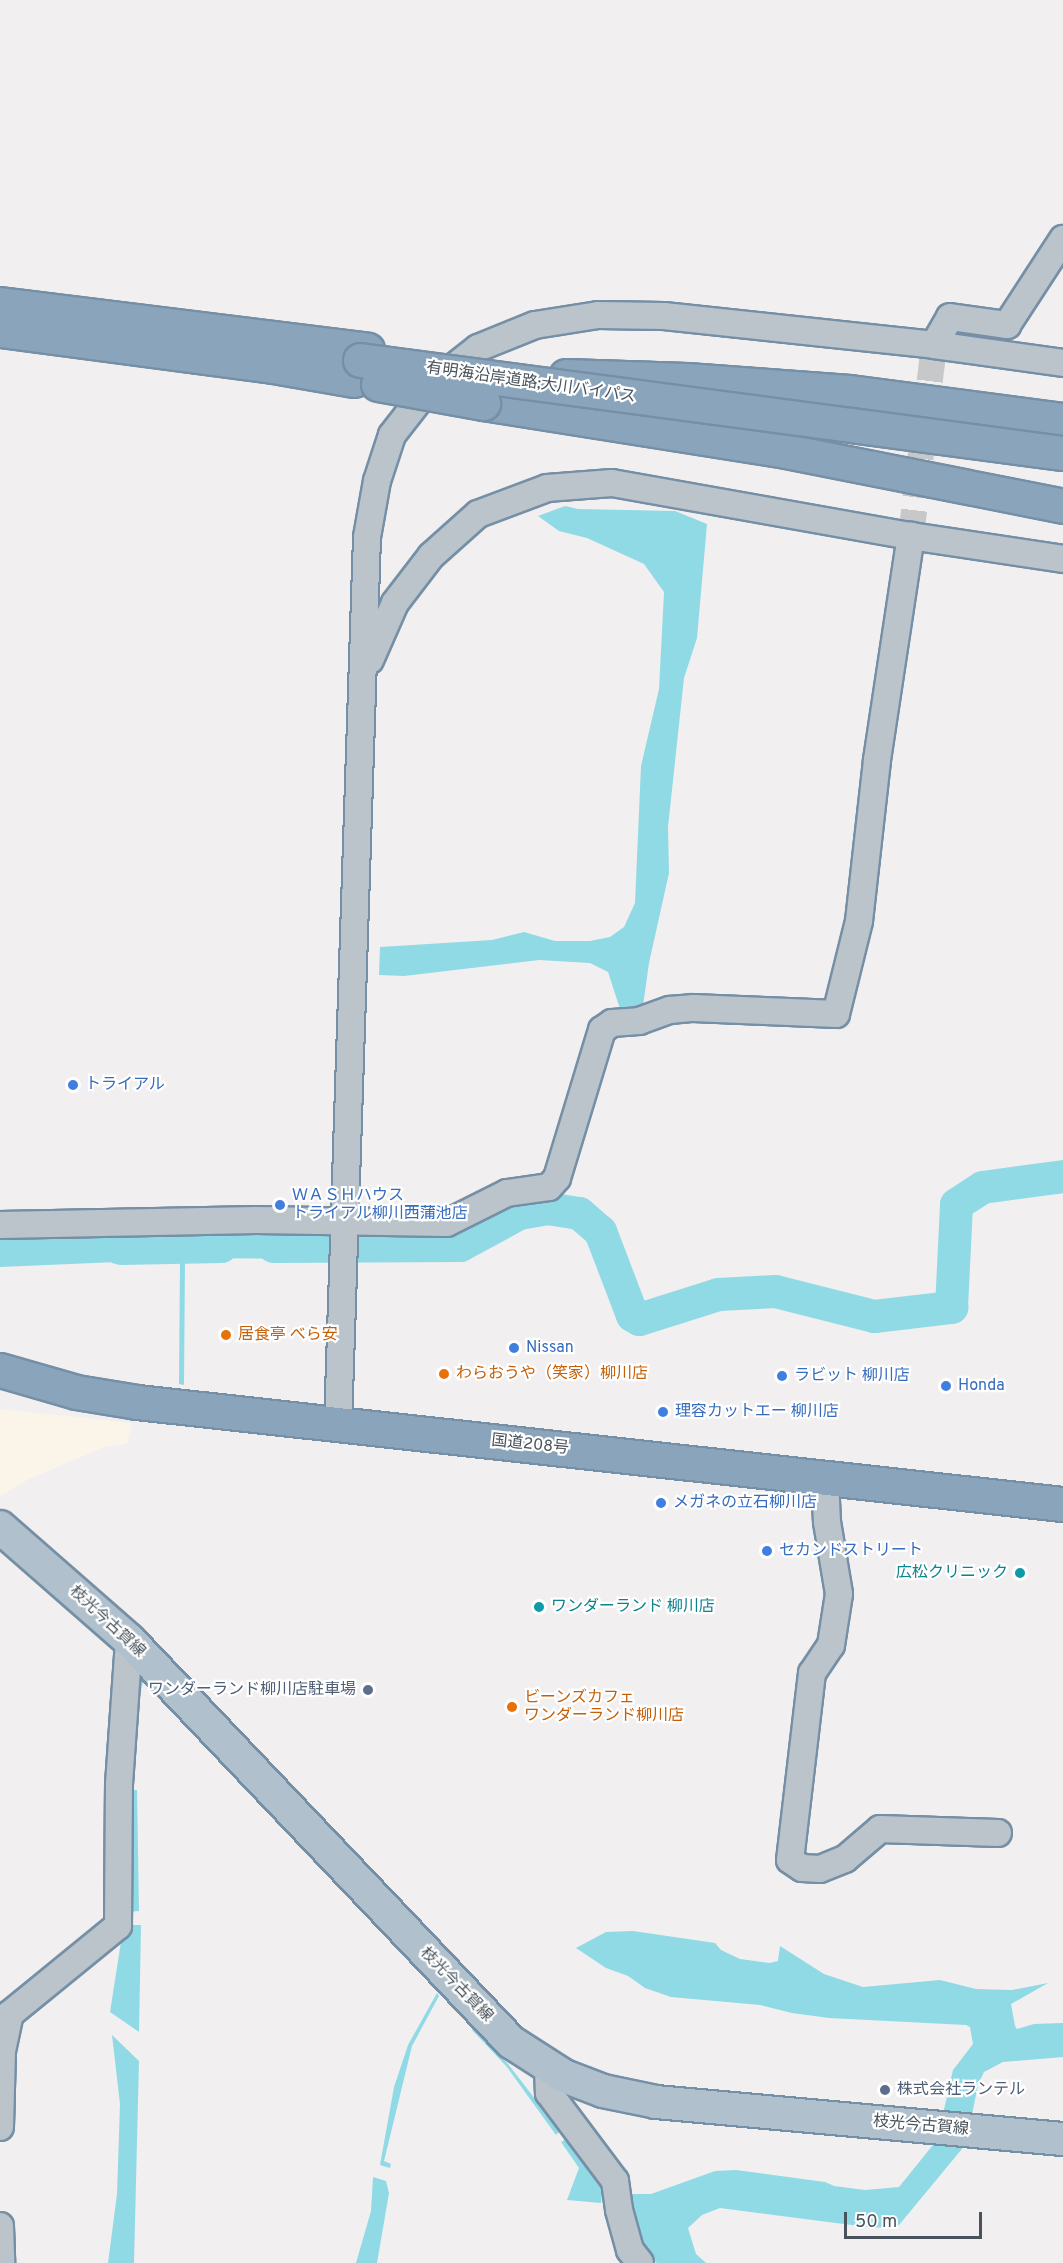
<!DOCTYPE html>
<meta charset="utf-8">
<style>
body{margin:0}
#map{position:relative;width:1063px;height:2263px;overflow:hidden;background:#f1efef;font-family:Overpass,"Noto Sans JP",sans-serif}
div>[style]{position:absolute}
.commercial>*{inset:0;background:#fbf5e9}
.water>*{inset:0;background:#90dae6}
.river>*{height:33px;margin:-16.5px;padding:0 16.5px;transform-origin:16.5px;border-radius:16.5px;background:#90dae6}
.minor-tunnel>*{height:26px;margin-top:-13px;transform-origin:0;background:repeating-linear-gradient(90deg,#c7c8ca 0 26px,transparent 0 39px)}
.roads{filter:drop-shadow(2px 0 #758fa6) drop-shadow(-2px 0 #758fa6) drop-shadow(0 2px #758fa6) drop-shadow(0 -2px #758fa6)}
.minor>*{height:26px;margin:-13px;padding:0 13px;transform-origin:13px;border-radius:13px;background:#bbc4cb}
.major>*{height:32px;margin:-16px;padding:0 16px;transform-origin:16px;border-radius:16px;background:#b0c0cc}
.highway>*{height:33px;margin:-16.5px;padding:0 16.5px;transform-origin:16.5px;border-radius:16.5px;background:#8aa4bb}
.bridges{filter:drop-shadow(2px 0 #758fa6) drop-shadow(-2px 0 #758fa6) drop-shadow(0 2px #758fa6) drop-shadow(0 -2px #758fa6)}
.highway-bridge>*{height:33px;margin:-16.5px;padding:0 16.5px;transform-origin:16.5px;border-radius:16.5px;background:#8aa4bb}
.dots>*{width:16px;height:16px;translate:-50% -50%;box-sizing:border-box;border:3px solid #fff;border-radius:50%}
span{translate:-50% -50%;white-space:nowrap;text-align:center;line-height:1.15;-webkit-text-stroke:4.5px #fff;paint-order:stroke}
.street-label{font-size:16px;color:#48535b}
.shop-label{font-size:16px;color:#366cbe}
.left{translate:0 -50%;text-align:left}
.food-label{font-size:16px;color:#c56008}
.culture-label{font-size:16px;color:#0d838f}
.right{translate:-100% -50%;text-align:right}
.service-label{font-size:16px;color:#4e5e75}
.scale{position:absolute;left:844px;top:2212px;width:138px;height:27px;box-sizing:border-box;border:3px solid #48535b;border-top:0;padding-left:8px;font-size:18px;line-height:21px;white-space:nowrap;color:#48535b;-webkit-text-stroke:4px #fff;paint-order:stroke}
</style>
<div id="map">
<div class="commercial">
<div style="clip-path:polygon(0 1409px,132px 1423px,127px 1444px,105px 1447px,29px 1479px,0 1496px)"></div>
</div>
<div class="water">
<div style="clip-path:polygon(565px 506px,578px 509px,675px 511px,707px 524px,697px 638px,684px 678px,668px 827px,669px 873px,649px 963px,642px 1013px,621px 1012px,608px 972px,590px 963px,539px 960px,404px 976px,379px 975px,380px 947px,492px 940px,524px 932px,555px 941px,590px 941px,610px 937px,624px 927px,635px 903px,641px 766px,659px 689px,664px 592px,644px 564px,587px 538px,559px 531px,538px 516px)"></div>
<div style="clip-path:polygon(175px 1230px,317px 1231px,316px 1259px,185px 1258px,184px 1385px,179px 1384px,180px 1261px,175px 1260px)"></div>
<div style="clip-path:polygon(163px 1232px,164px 1260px,0 1267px,0 1235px)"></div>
<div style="clip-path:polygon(140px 1670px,150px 1677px,144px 1679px,134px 1716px,131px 1790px,137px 1790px,139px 1911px,128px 1912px,128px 1715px)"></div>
<div style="clip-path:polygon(126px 1925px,141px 1925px,139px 2032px,110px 2012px,121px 1942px)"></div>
<div style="clip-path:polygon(633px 1931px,715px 1943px,721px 1950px,740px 1959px,770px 1963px,778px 1961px,780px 1946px,824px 1974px,863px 1987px,940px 1980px,976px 1989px,1012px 1990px,1048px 1983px,1011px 2004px,1015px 2026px,1017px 2029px,1034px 2024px,1063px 2023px,1063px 2057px,1003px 2062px,984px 2072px,978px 2085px,966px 2144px,899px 2225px,875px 2228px,720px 2208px,702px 2215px,688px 2228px,696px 2254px,706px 2263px,657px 2263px,649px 2257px,638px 2236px,632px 2221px,631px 2194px,651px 2194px,715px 2171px,736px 2170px,825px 2182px,834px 2186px,865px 2190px,899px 2187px,937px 2140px,953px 2070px,973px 2044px,970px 2027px,966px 2025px,829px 2018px,792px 2013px,760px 2005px,671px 1997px,645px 1988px,628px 1976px,606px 1968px,576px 1948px,606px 1932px)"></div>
<div style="clip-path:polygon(437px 1993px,439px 1996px,412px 2046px,384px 2161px,391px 2164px,390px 2168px,380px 2165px,394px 2087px,408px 2045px)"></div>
<div style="clip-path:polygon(473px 2028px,508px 2064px,560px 2131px,556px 2135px,507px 2067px,472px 2030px)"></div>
<div style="clip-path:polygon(112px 2035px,139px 2061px,134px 2263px,108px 2263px,117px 2194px,120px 2104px)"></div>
<div style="clip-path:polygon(566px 2139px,603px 2186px,601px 2203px,567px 2200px,579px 2168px,561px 2142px)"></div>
<div style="clip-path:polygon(373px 2177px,386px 2181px,389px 2193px,377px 2263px,356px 2263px,371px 2211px)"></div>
</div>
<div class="river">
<div style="left:273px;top:1246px;width:187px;rotate:-0.3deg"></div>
<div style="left:460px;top:1245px;width:67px;rotate:-28.5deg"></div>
<div style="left:519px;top:1213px;width:28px;rotate:-10deg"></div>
<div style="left:547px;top:1208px;width:32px;rotate:9deg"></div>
<div style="left:579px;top:1213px;width:28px;rotate:41deg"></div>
<div style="left:600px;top:1231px;width:90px;rotate:69.1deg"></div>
<div style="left:632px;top:1315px;width:8px;rotate:30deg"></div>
<div style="left:639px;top:1319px;width:83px;rotate:-17.6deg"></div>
<div style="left:718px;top:1294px;width:57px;rotate:-3deg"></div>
<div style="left:775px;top:1291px;width:102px;rotate:14.2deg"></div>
<div style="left:874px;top:1316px;width:78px;rotate:-6.7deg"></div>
<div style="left:951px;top:1307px;width:103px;rotate:-87.2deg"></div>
<div style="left:956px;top:1204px;width:31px;rotate:-33deg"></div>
<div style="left:982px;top:1187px;width:82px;rotate:-7.7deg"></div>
<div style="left:120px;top:1248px;width:101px;rotate:-1.1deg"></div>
</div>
<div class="minor-tunnel">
<div style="left:911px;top:536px;width:192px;rotate:-83.1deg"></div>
</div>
<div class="roads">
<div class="minor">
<div style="left:934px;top:345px;width:32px;rotate:-60deg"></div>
<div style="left:950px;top:317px;width:58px;rotate:8deg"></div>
<div style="left:1007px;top:325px;width:103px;rotate:-56.9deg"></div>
<div style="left:370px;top:660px;width:62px;rotate:-66.3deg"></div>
<div style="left:395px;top:603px;width:59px;rotate:-52.5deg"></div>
<div style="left:431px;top:556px;width:63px;rotate:-41.8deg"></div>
<div style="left:478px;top:514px;width:74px;rotate:-20.6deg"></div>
<div style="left:547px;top:488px;width:65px;rotate:-4.4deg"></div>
<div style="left:612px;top:483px;width:304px;rotate:10.1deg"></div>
<div style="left:911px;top:536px;width:154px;rotate:8.6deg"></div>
<div style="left:0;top:1225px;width:257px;rotate:-1.1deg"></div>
<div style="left:257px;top:1220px;width:190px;rotate:0.9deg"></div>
<div style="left:447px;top:1223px;width:67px;rotate:-26.6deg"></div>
<div style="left:507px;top:1193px;width:42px;rotate:-8.1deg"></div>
<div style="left:549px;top:1187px;width:12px;rotate:-48deg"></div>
<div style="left:557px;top:1178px;width:155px;rotate:-73.1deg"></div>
<div style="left:602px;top:1030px;width:12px;rotate:-35deg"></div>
<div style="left:612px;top:1023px;width:27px;rotate:-4deg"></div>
<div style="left:639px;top:1021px;width:33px;rotate:-20deg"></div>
<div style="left:670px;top:1010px;width:24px;rotate:-5deg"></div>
<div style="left:694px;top:1008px;width:142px;rotate:2.4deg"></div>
<div style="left:836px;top:1014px;width:96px;rotate:-76.1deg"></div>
<div style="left:859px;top:921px;width:162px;rotate:-83.6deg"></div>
<div style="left:877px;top:760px;width:227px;rotate:-81.4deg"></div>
<div style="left:338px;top:1425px;width:888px;rotate:-88.13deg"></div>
<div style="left:367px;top:537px;width:57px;rotate:-79.9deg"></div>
<div style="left:377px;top:481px;width:48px;rotate:-71.9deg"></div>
<div style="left:392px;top:435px;width:63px;rotate:-52deg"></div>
<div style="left:431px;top:385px;width:60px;rotate:-38.2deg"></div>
<div style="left:478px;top:348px;width:61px;rotate:-22deg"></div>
<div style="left:535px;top:325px;width:64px;rotate:-9deg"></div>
<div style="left:598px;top:315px;width:66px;rotate:0.9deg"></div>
<div style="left:664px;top:316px;width:272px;rotate:6.1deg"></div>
<div style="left:934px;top:345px;width:130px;rotate:7.9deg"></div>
<div style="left:825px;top:1477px;width:45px;rotate:87.5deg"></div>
<div style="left:827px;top:1522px;width:73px;rotate:80.5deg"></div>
<div style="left:839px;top:1594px;width:52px;rotate:98.9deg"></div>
<div style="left:831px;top:1645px;width:34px;rotate:124deg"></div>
<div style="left:812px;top:1673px;width:188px;rotate:96.7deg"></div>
<div style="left:790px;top:1860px;width:14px;rotate:34deg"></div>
<div style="left:802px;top:1868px;width:18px;rotate:3deg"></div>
<div style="left:820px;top:1869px;width:27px;rotate:-22deg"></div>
<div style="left:845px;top:1859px;width:46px;rotate:-40.6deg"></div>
<div style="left:880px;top:1829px;width:118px;rotate:1.9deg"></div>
<div style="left:548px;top:2067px;width:26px;rotate:88deg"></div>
<div style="left:549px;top:2093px;width:110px;rotate:53.1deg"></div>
<div style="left:615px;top:2181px;width:29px;rotate:82deg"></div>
<div style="left:619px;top:2210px;width:41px;rotate:74.6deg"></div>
<div style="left:630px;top:2250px;width:16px;rotate:52deg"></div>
<div style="left:0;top:2127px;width:76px;rotate:-88.5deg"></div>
<div style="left:2px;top:2051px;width:38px;rotate:-78deg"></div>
<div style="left:10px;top:2014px;width:139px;rotate:-39.2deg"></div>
<div style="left:118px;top:1926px;width:142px;rotate:-89.6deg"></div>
<div style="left:119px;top:1784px;width:144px;rotate:-86deg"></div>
<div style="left:0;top:2226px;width:37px;rotate:88deg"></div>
</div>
<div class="major">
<div style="left:0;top:1527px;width:171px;rotate:41.2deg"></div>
<div style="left:129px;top:1640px;width:555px;rotate:46.46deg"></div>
<div style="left:511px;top:2042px;width:63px;rotate:32.7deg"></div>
<div style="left:564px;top:2076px;width:42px;rotate:21deg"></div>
<div style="left:603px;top:2091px;width:54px;rotate:11.7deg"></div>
<div style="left:656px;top:2102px;width:409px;rotate:5.2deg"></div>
</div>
<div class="highway">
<div style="left:0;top:304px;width:370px;rotate:7.1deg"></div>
<div style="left:0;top:330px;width:275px;rotate:7.5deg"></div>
<div style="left:273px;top:366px;width:82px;rotate:9.8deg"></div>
<div style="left:566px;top:376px;width:121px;rotate:1.9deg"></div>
<div style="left:687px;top:380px;width:163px;rotate:4.2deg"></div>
<div style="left:850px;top:392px;width:215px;rotate:7.5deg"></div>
<div style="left:483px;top:403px;width:307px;rotate:9deg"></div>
<div style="left:786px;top:451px;width:282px;rotate:11.2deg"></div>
<div style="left:0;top:1370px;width:79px;rotate:16.1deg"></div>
<div style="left:76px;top:1392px;width:62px;rotate:9.3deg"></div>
<div style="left:137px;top:1402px;width:932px;rotate:6.29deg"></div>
</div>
</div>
<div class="bridges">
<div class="highway-bridge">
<div style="left:360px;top:360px;width:709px;rotate:7.54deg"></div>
<div style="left:378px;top:384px;width:107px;rotate:10.3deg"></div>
</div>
</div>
<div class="dots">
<div style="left:73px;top:1085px;background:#3f7fe0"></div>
<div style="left:280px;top:1205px;background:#3f7fe0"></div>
<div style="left:226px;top:1335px;background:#e8710a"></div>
<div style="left:514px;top:1348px;background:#3f7fe0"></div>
<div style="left:444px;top:1374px;background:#e8710a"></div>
<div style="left:782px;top:1376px;background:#3f7fe0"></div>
<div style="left:946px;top:1386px;background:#3f7fe0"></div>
<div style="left:663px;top:1412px;background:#3f7fe0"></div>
<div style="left:661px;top:1503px;background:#3f7fe0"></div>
<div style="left:767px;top:1551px;background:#3f7fe0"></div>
<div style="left:1020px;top:1573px;background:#0f9aa8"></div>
<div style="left:539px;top:1607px;background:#0f9aa8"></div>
<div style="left:368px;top:1690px;background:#5c6f8a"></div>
<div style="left:512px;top:1707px;background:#e8710a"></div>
<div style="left:885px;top:2090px;background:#5c6f8a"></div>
</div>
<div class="street-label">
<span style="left:531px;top:383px;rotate:8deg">有明海沿岸道路;大川バイパス</span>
<span style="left:530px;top:1445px;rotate:6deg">国道208号</span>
<span style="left:107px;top:1622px;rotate:43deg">枝光今古賀線</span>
<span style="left:456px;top:1985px;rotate:46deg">枝光今古賀線</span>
<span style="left:921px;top:2126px;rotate:5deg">枝光今古賀線</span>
</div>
<div class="shop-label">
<span class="left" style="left:85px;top:1085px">トライアル</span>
<span class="left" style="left:292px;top:1205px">ＷＡＳＨハウス<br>トライアル柳川西蒲池店</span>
<span class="left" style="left:526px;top:1348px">Nissan</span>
<span class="left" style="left:794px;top:1376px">ラビット 柳川店</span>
<span class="left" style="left:958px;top:1386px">Honda</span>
<span class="left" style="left:675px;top:1412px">理容カットエー 柳川店</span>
<span class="left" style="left:673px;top:1503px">メガネの立石柳川店</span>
<span class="left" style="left:779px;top:1551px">セカンドストリート</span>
</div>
<div class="food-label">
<span class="left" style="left:238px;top:1335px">居食亭 べら安</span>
<span class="left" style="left:456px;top:1374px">わらおうや（笑家）柳川店</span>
<span class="left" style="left:524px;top:1707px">ビーンズカフェ<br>ワンダーランド柳川店</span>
</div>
<div class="culture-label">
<span class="right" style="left:1008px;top:1573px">広松クリニック</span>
<span class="left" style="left:551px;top:1607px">ワンダーランド 柳川店</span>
</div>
<div class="service-label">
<span class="right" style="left:356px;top:1690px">ワンダーランド柳川店駐車場</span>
<span class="left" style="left:897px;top:2090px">株式会社ランテル</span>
</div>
<div class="scale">50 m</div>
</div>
